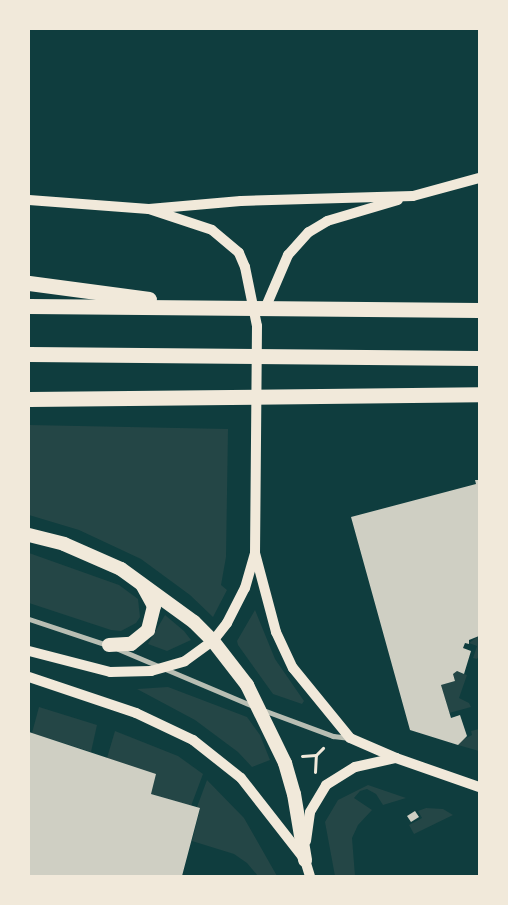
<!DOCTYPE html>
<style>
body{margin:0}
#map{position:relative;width:508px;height:905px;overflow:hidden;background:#0f3d3e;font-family:"Asap Condensed",sans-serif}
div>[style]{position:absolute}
.green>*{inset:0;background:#244646}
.building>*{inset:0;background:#cfcfc3}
.path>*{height:3px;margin:-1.5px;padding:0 1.5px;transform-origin:1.5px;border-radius:1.5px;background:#f1e9da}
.minor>*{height:5px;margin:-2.5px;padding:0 2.5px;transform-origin:2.5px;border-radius:2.5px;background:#b8beb3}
.secondary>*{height:10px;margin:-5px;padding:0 5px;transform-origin:5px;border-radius:5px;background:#f1e9da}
.trunk>*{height:14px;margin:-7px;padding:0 7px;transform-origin:7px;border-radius:7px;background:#f1e9da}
.motorway>*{height:15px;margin:-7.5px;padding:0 7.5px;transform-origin:7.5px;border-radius:7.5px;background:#f1e9da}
span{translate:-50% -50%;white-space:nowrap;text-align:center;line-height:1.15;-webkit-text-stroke:4px #f1e9da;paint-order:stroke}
.frame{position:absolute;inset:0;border:30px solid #f1e9da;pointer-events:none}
</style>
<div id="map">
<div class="green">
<div style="clip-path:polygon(29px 425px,228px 429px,226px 557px,221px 585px,227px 590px,213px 617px,190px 595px,141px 559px,79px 530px,29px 515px)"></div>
<div style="clip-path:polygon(29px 553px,119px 585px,138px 599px,140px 617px,136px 623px,121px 631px,111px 630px,29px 603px)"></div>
<div style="clip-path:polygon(255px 610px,275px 659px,304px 701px,302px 704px,273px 694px,238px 645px,237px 641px)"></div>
<div style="clip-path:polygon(165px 615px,184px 631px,191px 640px,167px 651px,148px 644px)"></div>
<div style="clip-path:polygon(479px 636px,479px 656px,477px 659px,473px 658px,477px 646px,469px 643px)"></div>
<div style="clip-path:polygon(457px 671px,467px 675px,459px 698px,469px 703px,471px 707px,449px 713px,441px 685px,455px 681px,453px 674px)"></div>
<div style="clip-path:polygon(168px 687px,247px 717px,260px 735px,270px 760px,252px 767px,238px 752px,195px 720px,137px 689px)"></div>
<div style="clip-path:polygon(39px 707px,97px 725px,91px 752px,32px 733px)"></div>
<div style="clip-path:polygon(479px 729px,479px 751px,458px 745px,460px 741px,472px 735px,471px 731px)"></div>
<div style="clip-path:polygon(115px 731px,178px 756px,203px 774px,191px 806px,151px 794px,107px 758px)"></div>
<div style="clip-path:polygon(207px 780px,244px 818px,277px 876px,258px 876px,247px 863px,234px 854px,192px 841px,200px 809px,197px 807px)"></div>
<div style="clip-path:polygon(368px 785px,406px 798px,383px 805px,376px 794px,367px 789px,360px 791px,354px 798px,372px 810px,358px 825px,352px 838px,355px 876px,335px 876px,325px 822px,338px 800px)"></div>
<div style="clip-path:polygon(426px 808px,443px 809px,453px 815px,414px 834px,409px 825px,422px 818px,418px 811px)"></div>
</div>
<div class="building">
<div style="clip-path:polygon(475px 480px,479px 480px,479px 636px,469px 640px,469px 644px,465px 643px,463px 648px,471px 651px,464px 674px,457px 671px,453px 674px,455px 681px,441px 685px,451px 718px,460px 715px,467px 736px,458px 745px,410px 730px,351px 517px,476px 484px)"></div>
<div style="clip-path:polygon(29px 732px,156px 774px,151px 794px,200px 808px,182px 876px,29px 876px)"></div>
<div style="clip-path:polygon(415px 811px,419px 817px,411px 822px,407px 816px)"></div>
</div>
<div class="path">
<div style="left:302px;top:756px;width:14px;rotate:-4deg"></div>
<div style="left:316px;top:755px;width:10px;rotate:-45deg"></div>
<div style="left:315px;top:772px;width:17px;rotate:-87deg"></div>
</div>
<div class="minor">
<div style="left:29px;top:619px;width:82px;rotate:18.4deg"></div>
<div style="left:118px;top:649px;width:147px;rotate:22.9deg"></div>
<div style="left:263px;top:710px;width:75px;rotate:20.4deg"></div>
<div style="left:333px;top:736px;width:17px;rotate:7deg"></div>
</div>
<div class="secondary">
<div style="left:29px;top:200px;width:120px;rotate:4.3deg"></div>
<div style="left:149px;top:209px;width:92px;rotate:-5deg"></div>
<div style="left:241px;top:201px;width:172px;rotate:-1.7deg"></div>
<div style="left:413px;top:196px;width:68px;rotate:-15.3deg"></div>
<div style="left:149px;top:209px;width:66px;rotate:18.4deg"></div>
<div style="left:212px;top:230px;width:35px;rotate:40deg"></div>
<div style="left:239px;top:253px;width:15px;rotate:67deg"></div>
<div style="left:245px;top:267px;width:60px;rotate:78.5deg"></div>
<div style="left:257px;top:326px;width:227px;rotate:90.5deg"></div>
<div style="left:255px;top:553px;width:82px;rotate:75.1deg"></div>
<div style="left:276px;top:632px;width:40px;rotate:65deg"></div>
<div style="left:293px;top:668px;width:90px;rotate:50.8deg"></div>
<div style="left:350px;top:738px;width:50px;rotate:23.5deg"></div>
<div style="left:396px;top:758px;width:88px;rotate:19.3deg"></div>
<div style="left:264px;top:311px;width:61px;rotate:-66.8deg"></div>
<div style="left:288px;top:255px;width:31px;rotate:-48deg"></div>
<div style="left:309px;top:232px;width:21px;rotate:-31deg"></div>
<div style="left:327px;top:221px;width:74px;rotate:-16.5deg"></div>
<div style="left:29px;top:651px;width:84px;rotate:14.5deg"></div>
<div style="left:110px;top:672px;width:41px;rotate:-1.4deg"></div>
<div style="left:151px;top:671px;width:35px;rotate:-16deg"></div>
<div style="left:185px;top:661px;width:34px;rotate:-36deg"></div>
<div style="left:213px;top:641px;width:23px;rotate:-52deg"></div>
<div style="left:227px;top:623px;width:39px;rotate:-63deg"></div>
<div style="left:245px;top:588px;width:35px;rotate:-74deg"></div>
<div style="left:29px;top:677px;width:113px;rotate:18.6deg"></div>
<div style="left:136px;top:713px;width:63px;rotate:25.3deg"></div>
<div style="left:193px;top:740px;width:61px;rotate:38.4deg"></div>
<div style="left:241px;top:778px;width:104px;rotate:52deg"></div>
<div style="left:305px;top:860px;width:17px;rotate:73deg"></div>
<div style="left:306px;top:841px;width:29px;rotate:-82deg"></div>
<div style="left:310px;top:812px;width:31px;rotate:-59deg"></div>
<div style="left:326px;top:785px;width:34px;rotate:-32deg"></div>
<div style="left:355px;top:767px;width:42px;rotate:-12.4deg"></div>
</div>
<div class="trunk">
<div style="left:29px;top:535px;width:36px;rotate:14deg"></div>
<div style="left:64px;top:544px;width:62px;rotate:23.7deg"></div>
<div style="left:121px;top:569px;width:90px;rotate:36deg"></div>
<div style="left:194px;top:622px;width:27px;rotate:45deg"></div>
<div style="left:213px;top:641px;width:56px;rotate:52.3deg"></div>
<div style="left:247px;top:685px;width:87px;rotate:64deg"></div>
<div style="left:285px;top:763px;width:32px;rotate:74deg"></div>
<div style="left:294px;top:794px;width:67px;rotate:80.5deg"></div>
<div style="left:109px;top:645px;width:22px;rotate:-3deg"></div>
<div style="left:131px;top:644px;width:22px;rotate:-39deg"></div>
<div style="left:148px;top:630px;width:25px;rotate:-76deg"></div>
<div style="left:154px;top:606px;width:23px;rotate:-119deg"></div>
</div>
<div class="motorway">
<div style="left:29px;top:283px;width:121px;rotate:7.6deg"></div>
<div style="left:29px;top:306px;width:450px;rotate:0.5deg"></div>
<div style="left:29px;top:354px;width:450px;rotate:0.5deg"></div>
<div style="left:29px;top:399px;width:450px;rotate:-0.6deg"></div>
</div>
<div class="frame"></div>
</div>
